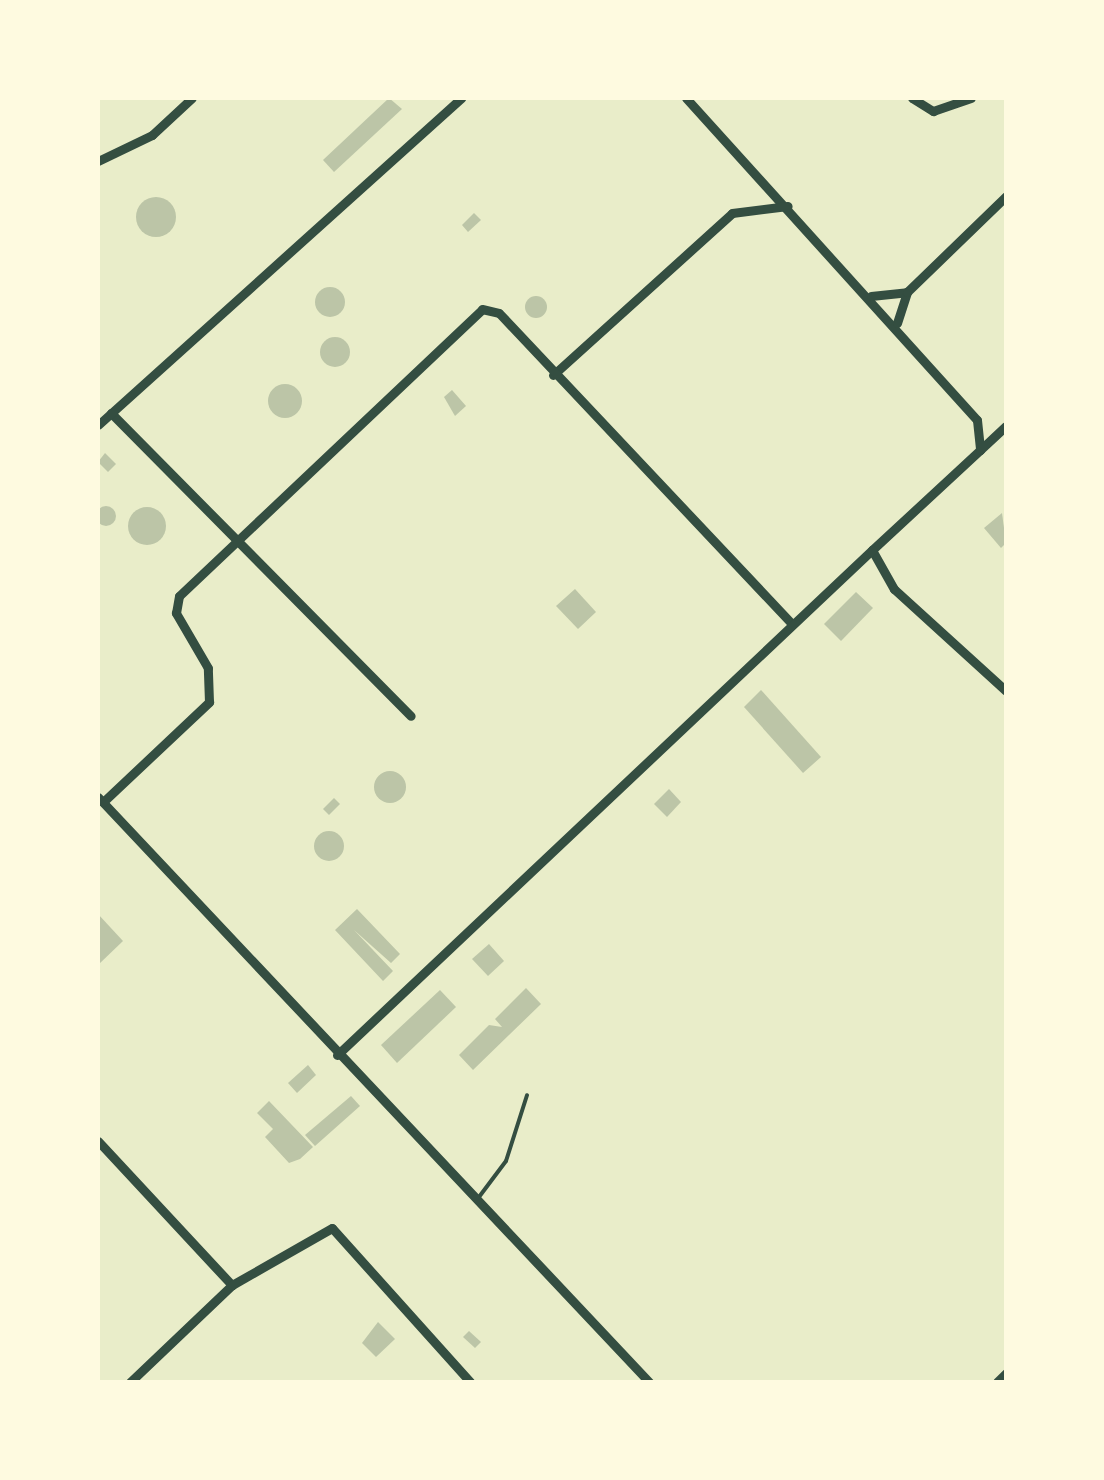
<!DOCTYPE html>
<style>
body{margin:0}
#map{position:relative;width:1104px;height:1480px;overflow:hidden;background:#e9edc9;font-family:"Fira Sans",sans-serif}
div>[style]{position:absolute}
.building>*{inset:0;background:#bcc5a7}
.round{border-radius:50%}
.service>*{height:4px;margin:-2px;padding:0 2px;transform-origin:2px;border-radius:2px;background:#344e41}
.minor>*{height:9px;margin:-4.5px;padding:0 4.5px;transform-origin:4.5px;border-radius:4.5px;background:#344e41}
span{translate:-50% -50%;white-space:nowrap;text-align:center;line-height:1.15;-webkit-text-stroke:8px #fefae0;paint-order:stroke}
.frame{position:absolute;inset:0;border:100px solid #fefae0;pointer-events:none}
</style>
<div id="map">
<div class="building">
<div style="clip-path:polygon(389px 98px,402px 109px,334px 172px,323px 160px)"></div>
<div class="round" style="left:136px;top:197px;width:40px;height:40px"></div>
<div style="clip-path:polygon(474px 213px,481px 220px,468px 232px,462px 225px)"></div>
<div class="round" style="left:315px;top:287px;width:30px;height:30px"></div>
<div class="round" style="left:525px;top:296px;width:22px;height:22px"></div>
<div class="round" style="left:320px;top:337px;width:30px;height:30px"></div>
<div class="round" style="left:268px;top:384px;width:34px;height:34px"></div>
<div style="clip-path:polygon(452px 390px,466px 406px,455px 416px,444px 397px)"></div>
<div style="clip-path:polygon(105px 453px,116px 464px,108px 472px,98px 462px)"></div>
<div class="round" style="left:96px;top:506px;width:20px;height:20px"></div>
<div class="round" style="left:128px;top:507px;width:38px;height:38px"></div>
<div style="clip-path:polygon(1002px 513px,1006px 543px,1001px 548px,984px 528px)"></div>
<div style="clip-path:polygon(575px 589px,596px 612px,578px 629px,556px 606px)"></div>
<div style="clip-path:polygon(856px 592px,873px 608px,841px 641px,824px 624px)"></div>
<div style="clip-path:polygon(761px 690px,821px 757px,803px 773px,744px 707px)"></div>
<div class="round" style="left:374px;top:771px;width:32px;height:32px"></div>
<div style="clip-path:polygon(669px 789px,681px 802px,667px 817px,654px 804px)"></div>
<div style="clip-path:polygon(334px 798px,340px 804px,329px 815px,323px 809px)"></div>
<div class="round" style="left:314px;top:831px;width:30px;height:30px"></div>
<div style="clip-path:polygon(357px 909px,400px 954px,391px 963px,354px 930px,393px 971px,383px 981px,335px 930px)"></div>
<div style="clip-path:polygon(98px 914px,123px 941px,98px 965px)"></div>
<div style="clip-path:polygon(489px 944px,504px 961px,488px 976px,472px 959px)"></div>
<div style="clip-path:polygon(526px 988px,541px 1004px,473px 1070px,459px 1055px,489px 1025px,502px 1027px,495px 1019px)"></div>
<div style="clip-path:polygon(440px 990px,456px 1007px,397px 1063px,381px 1045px)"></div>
<div style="clip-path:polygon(308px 1065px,316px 1075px,297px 1093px,288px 1083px)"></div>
<div style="clip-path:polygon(351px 1096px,360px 1106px,315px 1146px,305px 1135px)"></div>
<div style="clip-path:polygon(269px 1101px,313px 1147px,300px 1159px,289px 1163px,265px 1137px,273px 1129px,257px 1113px)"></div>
<div style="clip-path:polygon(378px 1322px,395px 1339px,376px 1357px,362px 1343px)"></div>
<div style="clip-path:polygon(469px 1331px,481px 1342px,475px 1348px,463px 1337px)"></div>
</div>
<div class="service">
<div style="left:479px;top:1197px;width:45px;rotate:-53.1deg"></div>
<div style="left:506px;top:1161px;width:69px;rotate:-72.3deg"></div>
</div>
<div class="minor">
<div style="left:686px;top:98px;width:434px;rotate:47.9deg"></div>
<div style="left:977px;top:420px;width:30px;rotate:84deg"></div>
<div style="left:980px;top:450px;width:147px;rotate:137.2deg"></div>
<div style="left:872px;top:550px;width:45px;rotate:60.6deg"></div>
<div style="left:894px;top:589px;width:151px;rotate:42.3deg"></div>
<div style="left:912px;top:98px;width:25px;rotate:32deg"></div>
<div style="left:933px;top:111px;width:40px;rotate:-18.9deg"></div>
<div style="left:98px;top:161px;width:60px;rotate:-25.7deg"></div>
<div style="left:152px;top:135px;width:54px;rotate:-42.8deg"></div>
<div style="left:871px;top:296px;width:36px;rotate:-6deg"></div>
<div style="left:897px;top:323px;width:33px;rotate:-72deg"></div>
<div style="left:907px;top:292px;width:138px;rotate:-44.1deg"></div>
<div style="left:553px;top:375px;width:241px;rotate:-42.1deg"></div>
<div style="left:732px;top:213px;width:56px;rotate:-7.1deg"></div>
<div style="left:111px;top:413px;width:426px;rotate:45.3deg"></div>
<div style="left:98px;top:425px;width:489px;rotate:-42deg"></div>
<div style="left:980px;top:450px;width:35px;rotate:-43deg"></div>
<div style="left:98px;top:797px;width:804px;rotate:46.71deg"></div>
<div style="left:103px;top:802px;width:146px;rotate:-43.3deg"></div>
<div style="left:209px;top:702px;width:34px;rotate:-92deg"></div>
<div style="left:208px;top:668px;width:64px;rotate:-120.2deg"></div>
<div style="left:176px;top:613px;width:17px;rotate:-80deg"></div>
<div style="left:179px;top:596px;width:417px;rotate:-43.4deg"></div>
<div style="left:482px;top:309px;width:17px;rotate:13deg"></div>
<div style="left:499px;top:313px;width:427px;rotate:46.7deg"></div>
<div style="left:337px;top:1055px;width:736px;rotate:-43.35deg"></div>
<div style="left:98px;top:1141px;width:197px;rotate:47.1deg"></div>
<div style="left:232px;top:1285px;width:141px;rotate:136.4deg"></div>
<div style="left:232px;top:1285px;width:115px;rotate:-29.7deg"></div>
<div style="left:332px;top:1228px;width:207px;rotate:48.1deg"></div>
<div style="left:997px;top:1382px;width:13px;rotate:-45deg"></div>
</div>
<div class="frame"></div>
</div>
